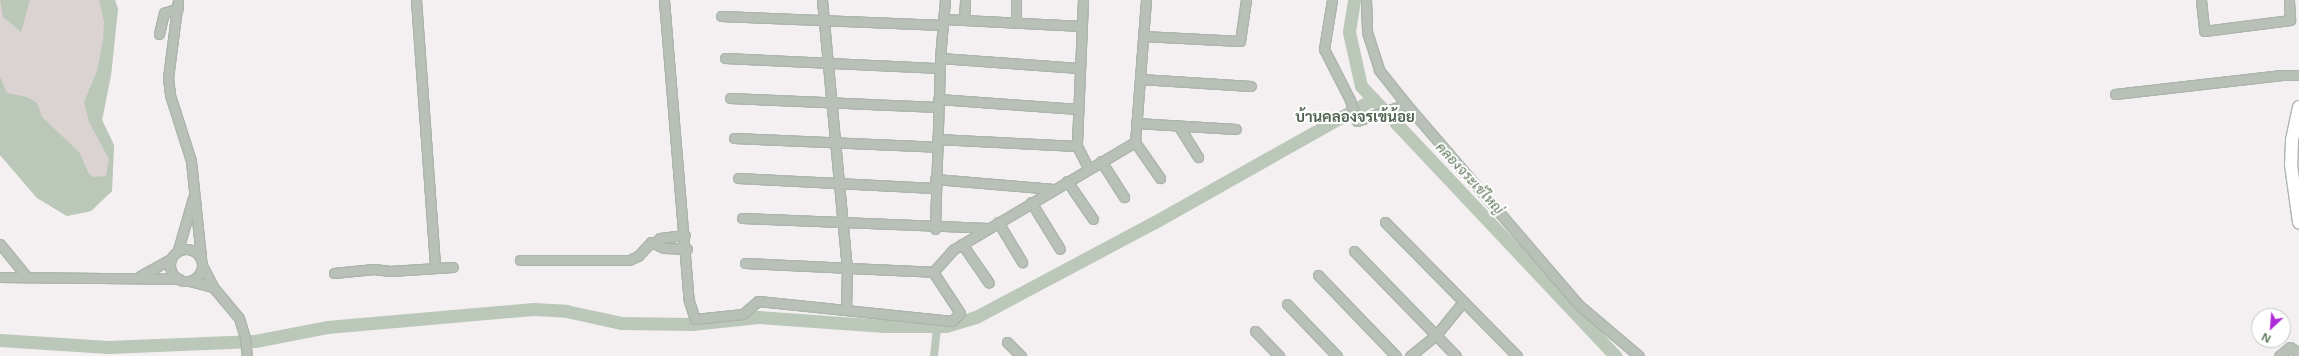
<!DOCTYPE html>
<meta charset="utf-8">
<style>
body{margin:0}
#map{position:relative;width:2299px;height:356px;overflow:hidden;background:#f4f0f1;font-family:"Open Sans",Sarabun,sans-serif}
div>[style]{position:absolute}
.green>*{inset:0;background:#dad3d1}
.water>*{inset:0;background:#bbc7b8}
.canal>*{height:8px;margin:-4px;padding:0 4px;transform-origin:4px;border-radius:4px;background:#bbc7b8}
.river>*{height:13px;margin:-6.5px;padding:0 6.5px;transform-origin:6.5px;border-radius:6.5px;background:#bbc7b8}
.roads{filter:drop-shadow(1px 0 #acb5ac) drop-shadow(-1px 0 #acb5ac) drop-shadow(0 1px #acb5ac) drop-shadow(0 -1px #acb5ac)}
.minor>*{height:9px;margin:-4.5px;padding:0 4.5px;transform-origin:4.5px;border-radius:4.5px;background:#b8c0b8}
.minor>.ring{margin:-4.5px;padding:0;box-sizing:content-box;background:none;border:9px solid #b8c0b8;border-radius:50%}
.major>*{height:12px;margin:-6px;padding:0 6px;transform-origin:6px;border-radius:6px;background:#fff}
span{translate:-50% -50%;white-space:nowrap;text-align:center;line-height:1.15;-webkit-text-stroke:4px #fff;paint-order:stroke}
.water-label{font-size:14px;color:#60765b;font-style:italic}
.quarter-label{font-size:15px;color:#526552;font-weight:700}
.north{position:absolute;left:2251px;top:308px;width:40px;height:40px;box-sizing:border-box;background:#fff;border:1px solid #c0cabf;border-radius:50%;rotate:206deg;font-size:11px;font-weight:700;line-height:16px;text-align:center;color:#617a60}
.north::after{content:'';display:block;margin:auto;width:14px;height:18px;background:#ae2bd8;clip-path:polygon(50% 0,100% 100%,50% 72%,0 100%)}
</style>
<div id="map">
<div class="green">
<div style="clip-path:polygon(0 0,115px 0,118px 9px,111px 75px,102px 120px,114px 145px,112px 191px,91px 211px,67px 216px,37px 198px,0 155px)"></div>
</div>
<div class="water">
<div style="clip-path:polygon(0 0,30px 0,21px 32px,3px 17px)"></div>
<div style="clip-path:polygon(99px 0,115px 0,118px 9px,111px 75px,102px 120px,114px 145px,112px 191px,91px 211px,67px 216px,37px 198px,0 155px,0 77px,7px 93px,27px 97px,37px 103px,42px 117px,79px 152px,89px 174px,94px 177px,106px 176px,109px 159px,89px 122px,84px 102px,97px 71px,103px 40px,104px 22px)"></div>
</div>
<div class="canal">
<div style="left:934px;top:356px;width:30px;rotate:-84deg"></div>
</div>
<div class="river">
<div style="left:1354px;top:0;width:32px;rotate:99deg"></div>
<div style="left:1349px;top:32px;width:55px;rotate:77.5deg"></div>
<div style="left:1361px;top:86px;width:371px;rotate:46.7deg"></div>
<div style="left:0;top:340px;width:108px;rotate:3.7deg"></div>
<div style="left:108px;top:347px;width:147px;rotate:-2.3deg"></div>
<div style="left:255px;top:341px;width:73px;rotate:-11deg"></div>
<div style="left:327px;top:327px;width:207px;rotate:-5deg"></div>
<div style="left:533px;top:309px;width:33px;rotate:3deg"></div>
<div style="left:566px;top:311px;width:56px;rotate:12.3deg"></div>
<div style="left:621px;top:323px;width:71px;rotate:0.8deg"></div>
<div style="left:692px;top:324px;width:67px;rotate:-6deg"></div>
<div style="left:759px;top:317px;width:125px;rotate:4.1deg"></div>
<div style="left:884px;top:326px;width:62px"></div>
<div style="left:946px;top:326px;width:31px;rotate:-17deg"></div>
<div style="left:976px;top:317px;width:200px;rotate:-28deg"></div>
<div style="left:1153px;top:223px;width:253px;rotate:-29.4deg"></div>
</div>
<div class="roads">
<div class="minor">
<div style="left:178px;top:0;width:79px;rotate:97.3deg"></div>
<div style="left:168px;top:78px;width:17px;rotate:83deg"></div>
<div style="left:170px;top:95px;width:69px;rotate:72.3deg"></div>
<div style="left:191px;top:161px;width:97px;rotate:84.1deg"></div>
<div style="left:416px;top:0;width:268px;rotate:85.9deg"></div>
<div style="left:664px;top:0;width:302px;rotate:85.3deg"></div>
<div style="left:689px;top:301px;width:19px;rotate:72deg"></div>
<div style="left:695px;top:319px;width:48px;rotate:-5.9deg"></div>
<div style="left:743px;top:314px;width:20px;rotate:-41deg"></div>
<div style="left:758px;top:301px;width:195px;rotate:5.9deg"></div>
<div style="left:952px;top:321px;width:11px;rotate:-45deg"></div>
<div style="left:960px;top:313px;width:49px;rotate:-123.4deg"></div>
<div style="left:822px;top:0;width:269px;rotate:84.7deg"></div>
<div style="left:847px;top:268px;width:42px;rotate:91.4deg"></div>
<div style="left:1083px;top:0;width:146px;rotate:92.4deg"></div>
<div style="left:1077px;top:146px;width:25px;rotate:63deg"></div>
<div style="left:1146px;top:0;width:142px;rotate:94.4deg"></div>
<div style="left:1135px;top:142px;width:44px;rotate:55.2deg"></div>
<div style="left:1332px;top:0;width:50px;rotate:99.3deg"></div>
<div style="left:1324px;top:49px;width:57px;rotate:63deg"></div>
<div style="left:1350px;top:100px;width:22px;rotate:72deg"></div>
<div style="left:1357px;top:121px;width:52px;rotate:-19.1deg"></div>
<div style="left:1406px;top:104px;width:267px;rotate:49.3deg"></div>
<div style="left:1580px;top:306px;width:77px;rotate:40.3deg"></div>
<div style="left:1366px;top:0;width:32px;rotate:88deg"></div>
<div style="left:1367px;top:32px;width:40px;rotate:72deg"></div>
<div style="left:1379px;top:70px;width:43px;rotate:51.5deg"></div>
<div style="left:2201px;top:0;width:31px;rotate:84deg"></div>
<div style="left:2204px;top:31px;width:87px;rotate:-7.3deg"></div>
<div style="left:2290px;top:20px;width:20px;rotate:-93deg"></div>
<div style="left:721px;top:16px;width:222px;rotate:2.3deg"></div>
<div style="left:944px;top:19px;width:138px;rotate:2.9deg"></div>
<div style="left:964px;top:20px;width:20px;rotate:-87deg"></div>
<div style="left:1016px;top:23px;width:23px;rotate:-90deg"></div>
<div style="left:159px;top:34px;width:22px;rotate:-77deg"></div>
<div style="left:164px;top:13px;width:15px;rotate:-20deg"></div>
<div style="left:1143px;top:36px;width:97px;rotate:3deg"></div>
<div style="left:1240px;top:41px;width:41px;rotate:-81.7deg"></div>
<div style="left:725px;top:58px;width:215px;rotate:2.7deg"></div>
<div style="left:940px;top:58px;width:139px;rotate:4.1deg"></div>
<div style="left:1140px;top:79px;width:111px;rotate:3.6deg"></div>
<div style="left:2115px;top:94px;width:168px;rotate:-6.5deg"></div>
<div style="left:2282px;top:75px;width:17px"></div>
<div style="left:730px;top:98px;width:208px;rotate:2.5deg"></div>
<div style="left:938px;top:99px;width:140px;rotate:4.1deg"></div>
<div style="left:1136px;top:123px;width:100px;rotate:3.4deg"></div>
<div style="left:1178px;top:125px;width:38px;rotate:58deg"></div>
<div style="left:734px;top:138px;width:203px;rotate:2.5deg"></div>
<div style="left:937px;top:139px;width:140px;rotate:2.9deg"></div>
<div style="left:1101px;top:161px;width:43px;rotate:57.4deg"></div>
<div style="left:738px;top:178px;width:197px;rotate:2.9deg"></div>
<div style="left:935px;top:179px;width:119px;rotate:4.8deg"></div>
<div style="left:1067px;top:181px;width:46px;rotate:55.6deg"></div>
<div style="left:1031px;top:202px;width:55px;rotate:58.3deg"></div>
<div style="left:742px;top:218px;width:246px;rotate:2.3deg"></div>
<div style="left:998px;top:222px;width:47px;rotate:59deg"></div>
<div style="left:1385px;top:222px;width:188px;rotate:45.4deg"></div>
<div style="left:935px;top:229px;width:171px;rotate:-88.3deg"></div>
<div style="left:940px;top:58px;width:58px;rotate:-85.1deg"></div>
<div style="left:655px;top:243px;width:7px;rotate:-45deg"></div>
<div style="left:660px;top:238px;width:25px;rotate:-7deg"></div>
<div style="left:0;top:244px;width:43px;rotate:50.7deg"></div>
<div style="left:962px;top:244px;width:47px;rotate:55.3deg"></div>
<div class="ring" style="left:170px;top:249px;width:23px;height:23px"></div>
<div style="left:178px;top:250px;width:54px;rotate:-73.9deg"></div>
<div style="left:1354px;top:251px;width:146px;rotate:45.8deg"></div>
<div style="left:520px;top:260px;width:109px"></div>
<div style="left:629px;top:260px;width:10px;rotate:-24deg"></div>
<div style="left:638px;top:256px;width:19px;rotate:-47deg"></div>
<div style="left:651px;top:242px;width:14px;rotate:25deg"></div>
<div style="left:664px;top:248px;width:23px;rotate:2deg"></div>
<div style="left:745px;top:263px;width:188px;rotate:2.7deg"></div>
<div style="left:933px;top:272px;width:31px;rotate:-48deg"></div>
<div style="left:954px;top:249px;width:210px;rotate:-30.6deg"></div>
<div style="left:203px;top:267px;width:22px;rotate:63deg"></div>
<div style="left:213px;top:287px;width:40px;rotate:50deg"></div>
<div style="left:239px;top:318px;width:21px;rotate:73deg"></div>
<div style="left:245px;top:338px;width:18px;rotate:84deg"></div>
<div style="left:334px;top:273px;width:40px;rotate:-5.7deg"></div>
<div style="left:374px;top:269px;width:16px;rotate:7deg"></div>
<div style="left:390px;top:271px;width:63px;rotate:-3.6deg"></div>
<div style="left:1318px;top:275px;width:112px;rotate:46.1deg"></div>
<div style="left:140px;top:276px;width:35px;rotate:-29deg"></div>
<div style="left:0;top:277px;width:179px;rotate:0.6deg"></div>
<div style="left:189px;top:281px;width:25px;rotate:14deg"></div>
<div style="left:1287px;top:304px;width:72px;rotate:46.1deg"></div>
<div style="left:1255px;top:331px;width:35px;rotate:46deg"></div>
<div style="left:1007px;top:342px;width:20px;rotate:45deg"></div>
<div style="left:1410px;top:356px;width:33px;rotate:-39deg"></div>
<div style="left:1436px;top:335px;width:43px;rotate:-50.7deg"></div>
<div style="left:2279px;top:356px;width:14px;rotate:-39deg"></div>
<div style="left:2290px;top:347px;width:11px;rotate:34deg"></div>
</div>
<div class="major">
<div style="left:2299px;top:107px;width:34px;rotate:102deg"></div>
<div style="left:2292px;top:140px;width:25px;rotate:92deg"></div>
<div style="left:2291px;top:165px;width:58px;rotate:82deg"></div>
</div>
</div>
<div class="water-label">
<span style="left:1470px;top:178px;rotate:47deg">คลองจระเข้ใหญ่</span>
</div>
<div class="quarter-label">
<span style="left:1355px;top:117px">บ้านคลองจรเข้น้อย</span>
</div>
<div class="north">N</div>
</div>
